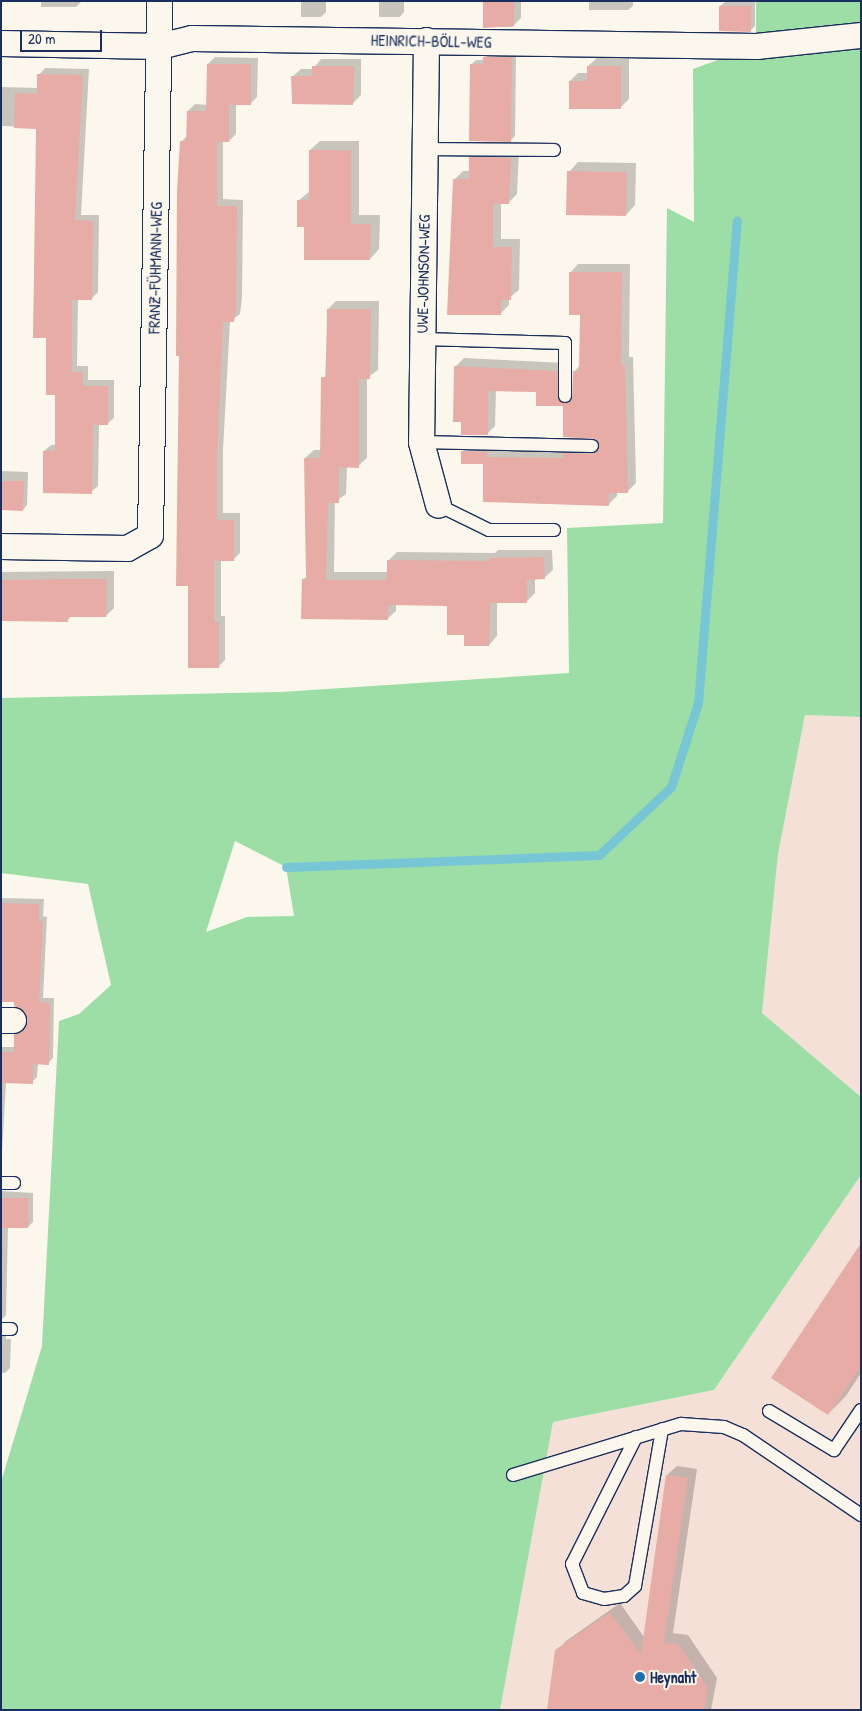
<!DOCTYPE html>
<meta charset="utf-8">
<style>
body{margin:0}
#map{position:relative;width:862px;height:1711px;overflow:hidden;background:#fbf7ec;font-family:"Patrick Hand",sans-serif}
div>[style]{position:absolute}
.built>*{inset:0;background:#f5e0d7}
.green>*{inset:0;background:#9ddda6}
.shadow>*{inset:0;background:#0003}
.stream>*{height:9px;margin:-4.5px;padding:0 4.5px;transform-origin:4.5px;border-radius:4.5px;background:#77c6d5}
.building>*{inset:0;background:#e7aca6}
.roads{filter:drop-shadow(1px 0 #1b2f5e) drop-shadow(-1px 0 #1b2f5e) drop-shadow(0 1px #1b2f5e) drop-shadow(0 -1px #1b2f5e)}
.service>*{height:12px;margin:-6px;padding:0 6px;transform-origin:6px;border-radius:6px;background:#fbf7ec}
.minor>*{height:25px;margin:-12.5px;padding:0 12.5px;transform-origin:12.5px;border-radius:12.5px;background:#fbf7ec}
.dots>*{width:14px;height:14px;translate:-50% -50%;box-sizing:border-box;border:2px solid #fbf7ec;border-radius:50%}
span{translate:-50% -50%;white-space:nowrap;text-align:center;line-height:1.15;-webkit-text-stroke:4px #fbf7ec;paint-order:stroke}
.street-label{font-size:16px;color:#1b2f5e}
.poi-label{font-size:16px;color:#1b2f5e;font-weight:700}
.left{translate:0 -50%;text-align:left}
.frame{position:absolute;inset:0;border:2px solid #1b2f5e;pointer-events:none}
.scale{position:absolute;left:20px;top:30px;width:82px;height:22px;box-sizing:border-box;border:2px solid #1b2f5e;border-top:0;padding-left:6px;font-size:15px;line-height:18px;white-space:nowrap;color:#1b2f5e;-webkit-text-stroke:4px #fbf7ec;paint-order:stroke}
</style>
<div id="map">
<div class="built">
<div style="clip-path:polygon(805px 715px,861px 717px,861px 1097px,762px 1013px,778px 854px)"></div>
<div style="clip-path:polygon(861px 1175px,861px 1710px,500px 1710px,553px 1422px,714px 1390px)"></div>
</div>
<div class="green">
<div style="clip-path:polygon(evenodd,756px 1px,861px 1px,861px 717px,805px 715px,778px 854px,762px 1013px,861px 1097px,861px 1175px,714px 1390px,553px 1422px,500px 1710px,1px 1710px,1px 1482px,42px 1346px,59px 1021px,79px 1014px,111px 985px,88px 884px,1px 873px,1px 698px,281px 692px,569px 673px,567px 528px,663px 523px,667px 208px,694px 222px,693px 69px,756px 46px,756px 1px,235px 841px,286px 867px,294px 916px,247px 917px,206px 932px,235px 841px)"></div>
</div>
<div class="shadow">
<div style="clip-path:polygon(41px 1px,82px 1px,76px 7px,41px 7px)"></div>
<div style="clip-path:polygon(301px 1px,326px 1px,326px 12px,321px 17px,301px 17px)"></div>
<div style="clip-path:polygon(379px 1px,404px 1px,404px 12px,400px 17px,379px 17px)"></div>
<div style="clip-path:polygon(521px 1px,521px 18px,512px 27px,484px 27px,485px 1px)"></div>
<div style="clip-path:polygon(589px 1px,633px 1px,633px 6px,628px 10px,589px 10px)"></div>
<div style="clip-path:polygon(725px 2px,755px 2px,755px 26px,751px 30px,720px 6px)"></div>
<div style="clip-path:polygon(489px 53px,516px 53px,515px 136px,511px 140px,471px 65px,476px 60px,484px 60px)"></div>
<div style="clip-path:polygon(215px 57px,258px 58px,257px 97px,250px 104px,236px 104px,236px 134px,229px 141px,223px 141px,223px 199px,243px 200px,242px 298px,240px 314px,230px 321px,223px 450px,223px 513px,240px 513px,240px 553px,233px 560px,221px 560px,221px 616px,225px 616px,225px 660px,218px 667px,190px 585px,180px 355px,181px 142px,187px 136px,188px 111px,195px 104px,208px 105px,208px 64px)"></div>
<div style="clip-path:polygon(597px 58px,629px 58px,629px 99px,621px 107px,570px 81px,578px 73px,588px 73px,588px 66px)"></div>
<div style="clip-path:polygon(321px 59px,361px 59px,361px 95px,353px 103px,292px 77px,301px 69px,313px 69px)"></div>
<div style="clip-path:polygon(45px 68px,89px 69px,81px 215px,99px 215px,98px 292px,91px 299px,78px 298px,77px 366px,88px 366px,88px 380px,114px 380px,114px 418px,107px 424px,99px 424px,98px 486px,91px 492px,44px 451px,51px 445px,56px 445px,57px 394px,47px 336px,37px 127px,1px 126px,1px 87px,38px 88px,39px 75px)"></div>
<div style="clip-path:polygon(320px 141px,359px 141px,359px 215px,380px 215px,379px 249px,370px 259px,305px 226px,298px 201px,310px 191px,310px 150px)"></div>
<div style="clip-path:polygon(479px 149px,519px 150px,517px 194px,508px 203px,501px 203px,501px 239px,520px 239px,519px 290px,509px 298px,509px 305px,500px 314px,454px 180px,463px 171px,471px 171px,471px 158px)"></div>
<div style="clip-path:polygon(578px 162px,636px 163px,635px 205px,626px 215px,569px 172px)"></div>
<div style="clip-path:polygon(578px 264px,630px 264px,629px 357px,633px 357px,636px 483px,627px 492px,617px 492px,617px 496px,608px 505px,484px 463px,462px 452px,470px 443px,601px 445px,564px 405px,537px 391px,496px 390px,495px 426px,487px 434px,462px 421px,455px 367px,464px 358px,565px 363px,566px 391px,573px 396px,574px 372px,580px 365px,582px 314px,570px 273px)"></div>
<div style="clip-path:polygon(336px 301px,379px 301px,378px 370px,367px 378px,367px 458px,358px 466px,347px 466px,346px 494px,335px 502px,334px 572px,388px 572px,389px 560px,397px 552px,495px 553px,498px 550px,552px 550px,553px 570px,544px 578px,535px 578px,535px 593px,526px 602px,497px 602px,497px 636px,489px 645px,465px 634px,448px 605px,396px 604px,396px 611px,387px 619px,303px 580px,308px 575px,305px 458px,314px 450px,322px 450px,328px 309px)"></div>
<div style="clip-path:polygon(2px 471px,28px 472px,27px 505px,23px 510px,1px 509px)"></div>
<div style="clip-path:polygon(114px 571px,114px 608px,106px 616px,72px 615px,67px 621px,1px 620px,1px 572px)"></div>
<div style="clip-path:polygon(1px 898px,44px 899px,43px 916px,47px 917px,43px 998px,54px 998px,53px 1058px,48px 1063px,38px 1063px,37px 1077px,32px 1082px,6px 1082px,1px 1171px,1px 1047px,15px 1047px,15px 1035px,27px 1025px,26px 1012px,15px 1001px,1px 1000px)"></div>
<div style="clip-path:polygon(1px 1191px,33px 1193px,33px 1222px,28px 1227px,8px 1227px,6px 1315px,1px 1320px)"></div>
<div style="clip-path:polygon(861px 1245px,861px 1373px,846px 1396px,828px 1414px)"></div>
<div style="clip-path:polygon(1px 1328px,6px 1332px,6px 1339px,11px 1339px,10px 1368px,5px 1373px,1px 1373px)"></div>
<div style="clip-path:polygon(677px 1466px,697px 1469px,673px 1633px,688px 1635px,717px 1678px,711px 1710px,548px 1710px,557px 1651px,566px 1641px,620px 1603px,644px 1637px,667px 1475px)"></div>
</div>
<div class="stream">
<div style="left:286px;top:867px;width:313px;rotate:-2.2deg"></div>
<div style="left:599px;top:855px;width:99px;rotate:-43.4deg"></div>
<div style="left:671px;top:787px;width:88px;rotate:-72.2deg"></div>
<div style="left:698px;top:703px;width:484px;rotate:-85.4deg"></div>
</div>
<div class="building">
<div style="clip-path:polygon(483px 2px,514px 2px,514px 26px,483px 28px)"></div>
<div style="clip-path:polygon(719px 6px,751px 6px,751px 32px,719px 31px)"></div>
<div style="clip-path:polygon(483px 57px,512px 57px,511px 142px,469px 141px,470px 64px,483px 64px)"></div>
<div style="clip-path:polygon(207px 64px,251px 64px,251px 105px,229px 105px,229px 142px,217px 142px,217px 206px,237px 206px,236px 306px,234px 322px,223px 322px,217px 458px,217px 520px,234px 520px,234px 561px,214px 561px,214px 622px,219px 622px,219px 668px,188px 668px,188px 586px,176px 586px,179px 356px,176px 356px,177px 191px,180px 141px,186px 141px,187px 111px,206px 111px)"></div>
<div style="clip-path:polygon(312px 66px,354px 66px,353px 105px,292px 104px,291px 76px,312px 76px)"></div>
<div style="clip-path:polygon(587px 66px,621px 66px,621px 109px,569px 109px,569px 81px,587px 81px)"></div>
<div style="clip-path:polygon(37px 74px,83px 75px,75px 220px,93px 221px,92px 300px,72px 300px,72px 372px,83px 372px,83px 386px,108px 386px,108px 425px,93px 425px,92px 494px,43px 493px,43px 451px,55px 451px,55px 395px,46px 395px,46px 338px,33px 338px,36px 129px,14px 128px,15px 93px,37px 94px)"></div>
<div style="clip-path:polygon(309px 150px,351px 150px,351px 224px,371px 224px,370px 260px,304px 260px,304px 227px,297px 227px,297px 200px,309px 200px)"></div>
<div style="clip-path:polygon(469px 157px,511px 158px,509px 204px,493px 204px,493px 247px,512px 247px,511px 300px,501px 300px,501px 315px,447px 315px,453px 179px,469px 179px)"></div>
<div style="clip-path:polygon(567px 171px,627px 172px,626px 216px,566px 215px)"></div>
<div style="clip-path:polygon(569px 272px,622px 272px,621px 365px,625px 365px,628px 493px,609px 493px,609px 506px,483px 502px,483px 464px,461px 464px,461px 451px,487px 452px,487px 457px,563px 458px,563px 453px,592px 454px,599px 450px,596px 439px,563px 437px,563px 406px,536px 406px,536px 392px,488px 391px,488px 435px,461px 435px,461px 422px,453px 422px,454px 366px,557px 371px,558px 400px,565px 404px,572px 400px,573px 371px,579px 371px,580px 315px,569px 315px)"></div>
<div style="clip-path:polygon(327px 309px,371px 309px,370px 379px,359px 379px,359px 468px,339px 467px,339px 503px,328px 503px,326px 580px,387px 580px,387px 560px,489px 561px,489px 558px,544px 557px,545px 579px,527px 580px,527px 603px,490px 603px,489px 646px,464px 646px,464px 635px,447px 635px,447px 606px,388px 605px,388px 620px,301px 619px,302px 579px,306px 579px,304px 458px,320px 458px,321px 377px,326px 377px)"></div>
<div style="clip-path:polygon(1px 481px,24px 481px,23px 511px,1px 510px)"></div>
<div style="clip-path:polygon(68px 579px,107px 579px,106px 617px,68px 617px,68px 622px,1px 621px,1px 580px)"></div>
<div style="clip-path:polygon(1px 903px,39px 904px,39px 921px,43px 921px,39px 1002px,50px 1003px,49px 1065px,33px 1064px,33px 1084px,1px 1083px,1px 1052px,14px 1052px,14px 1034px,25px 1028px,27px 1020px,25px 1012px,14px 1006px,14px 1002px,1px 1002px)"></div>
<div style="clip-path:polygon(1px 1198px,28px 1198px,28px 1228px,1px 1228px)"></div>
<div style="clip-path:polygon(861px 1243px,861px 1366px,828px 1415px,771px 1378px)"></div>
<div style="clip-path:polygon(666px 1475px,688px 1478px,664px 1643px,678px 1644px,708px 1688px,704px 1710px,547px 1710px,555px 1650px,610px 1612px,641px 1654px)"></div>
</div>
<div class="roads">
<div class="service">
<div style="left:425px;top:149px;width:129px;rotate:0.4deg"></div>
<div style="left:422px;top:339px;width:143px;rotate:1.6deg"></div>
<div style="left:565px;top:343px;width:53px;rotate:90deg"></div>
<div style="left:421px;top:442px;width:171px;rotate:1.3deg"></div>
<div style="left:438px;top:505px;width:57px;rotate:26.1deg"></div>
<div style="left:489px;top:530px;width:65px"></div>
<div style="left:1px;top:1183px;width:13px"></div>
<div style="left:1px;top:1329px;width:10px"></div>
<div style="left:769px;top:1411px;width:76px;rotate:31deg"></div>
<div style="left:834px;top:1450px;width:48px;rotate:-56deg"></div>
<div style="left:636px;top:1437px;width:142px;rotate:116.7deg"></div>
<div style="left:572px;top:1564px;width:31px;rotate:69deg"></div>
<div style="left:583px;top:1593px;width:22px;rotate:16deg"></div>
<div style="left:604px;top:1599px;width:20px;rotate:-9deg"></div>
<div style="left:624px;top:1596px;width:15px;rotate:-42deg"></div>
<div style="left:635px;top:1586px;width:159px;rotate:-80.2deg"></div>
<div style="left:513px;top:1475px;width:176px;rotate:-16.9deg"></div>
<div style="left:681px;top:1424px;width:43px;rotate:4deg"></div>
<div style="left:724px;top:1427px;width:21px;rotate:23deg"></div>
<div style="left:743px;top:1435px;width:143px;rotate:34.1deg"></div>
</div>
<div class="minor">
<div style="left:426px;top:40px;width:402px;rotate:90.7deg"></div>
<div style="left:421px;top:442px;width:65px;rotate:74.9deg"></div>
<div style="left:1px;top:43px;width:158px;rotate:1.1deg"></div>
<div style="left:159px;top:46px;width:33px;rotate:-14deg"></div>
<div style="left:191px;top:38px;width:565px;rotate:0.81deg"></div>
<div style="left:756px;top:46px;width:106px;rotate:-6deg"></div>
<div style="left:1px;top:546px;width:126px;rotate:0.9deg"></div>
<div style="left:127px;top:548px;width:26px;rotate:-29deg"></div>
<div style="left:150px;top:535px;width:534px;rotate:-89.03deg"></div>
<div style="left:1px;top:1020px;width:12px"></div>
</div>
</div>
<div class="dots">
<div style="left:640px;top:1677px;background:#1f6fb2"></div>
</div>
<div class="street-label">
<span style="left:431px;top:41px;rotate:1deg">HEINRICH-BÖLL-WEG</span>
<span style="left:155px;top:268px;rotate:-89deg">FRANZ-FÜHMANN-WEG</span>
<span style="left:423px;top:274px;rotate:-89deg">UWE-JOHNSON-WEG</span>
</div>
<div class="poi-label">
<span class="left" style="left:650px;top:1677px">Heynaht</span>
</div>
<div class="frame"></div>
<div class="scale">20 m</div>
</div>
